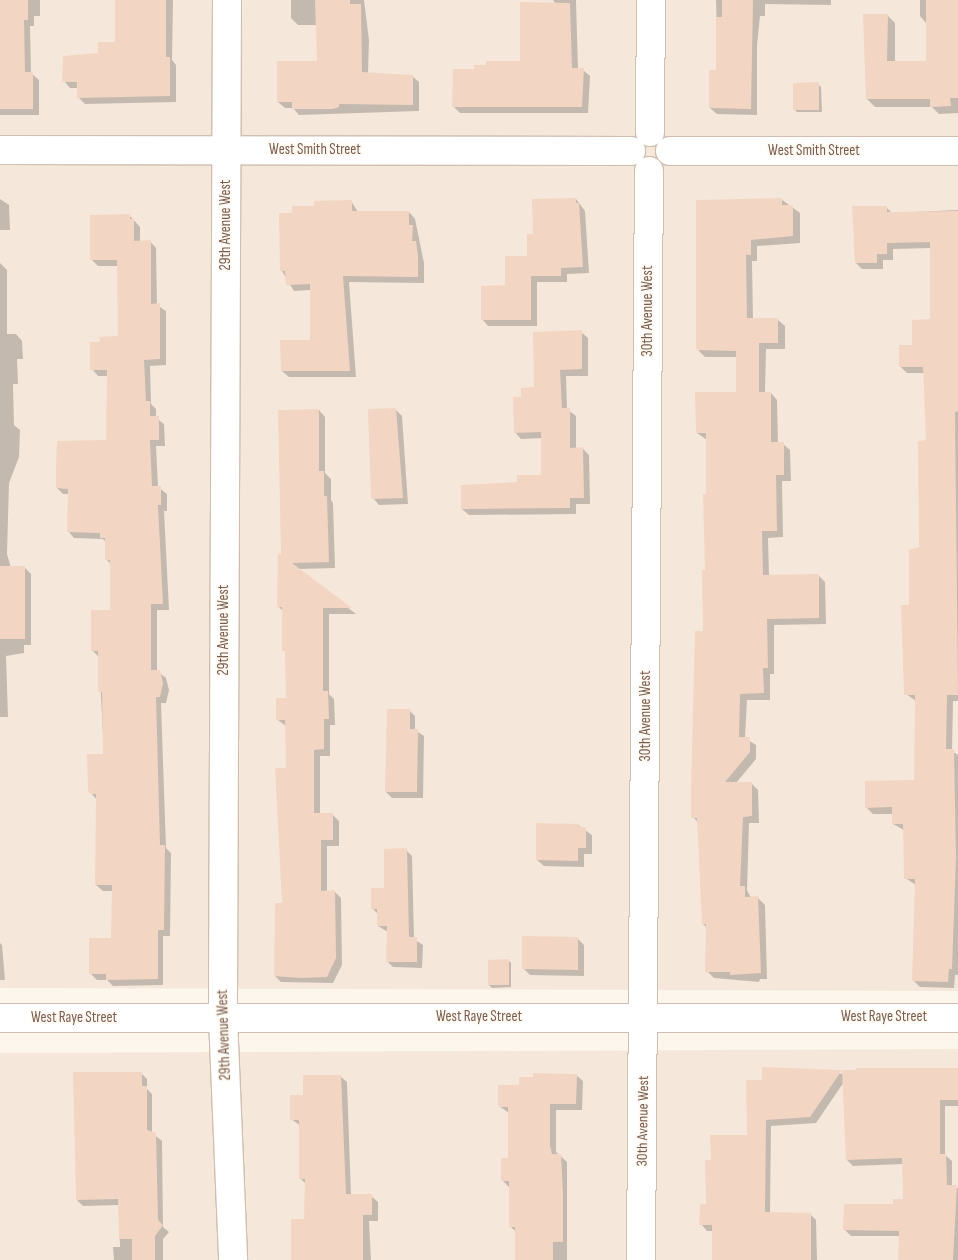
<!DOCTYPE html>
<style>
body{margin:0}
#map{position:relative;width:958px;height:1260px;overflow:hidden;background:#fdf6ec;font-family:"Sofia Sans Condensed",sans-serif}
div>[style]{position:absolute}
.residential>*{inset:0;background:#f5e8da}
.shadow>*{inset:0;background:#0003}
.building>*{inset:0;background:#f3d5c3}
.roads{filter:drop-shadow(1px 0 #d1beb0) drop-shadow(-1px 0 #d1beb0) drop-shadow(0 1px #d1beb0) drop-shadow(0 -1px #d1beb0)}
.street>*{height:28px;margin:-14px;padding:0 14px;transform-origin:14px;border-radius:14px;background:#fff}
span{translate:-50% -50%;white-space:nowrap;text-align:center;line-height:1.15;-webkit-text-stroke:4px #fffaf3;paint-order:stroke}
.street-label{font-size:15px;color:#7a5c4d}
</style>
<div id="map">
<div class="residential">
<div style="clip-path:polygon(0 0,958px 0,958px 991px,0 988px)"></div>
<div style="clip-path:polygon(958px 1049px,958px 1260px,0 1260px,0 1053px)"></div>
</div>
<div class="shadow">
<div style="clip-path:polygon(0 0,40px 0,40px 16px,34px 16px,34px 26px,30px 26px,31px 73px,39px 80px,39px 115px,0 115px)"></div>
<div style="clip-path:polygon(115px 0,173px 0,172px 60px,176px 65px,176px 102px,85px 104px,78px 97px,78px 88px,70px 88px,64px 81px,116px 43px)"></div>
<div style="clip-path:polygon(291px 0,364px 0,369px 40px,368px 74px,412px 76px,419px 82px,419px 111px,299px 115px,293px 108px,285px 108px,278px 102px,318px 62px,317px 25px,298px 25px,291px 18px)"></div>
<div style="clip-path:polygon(553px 0,576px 0,578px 70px,583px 70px,590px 76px,588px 113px,460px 113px,454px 107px,475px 70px,521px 63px,555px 3px)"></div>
<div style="clip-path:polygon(716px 0,831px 0,831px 5px,765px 4px,765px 16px,760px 16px,757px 45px,757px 115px,717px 114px,710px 108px,718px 71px)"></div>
<div style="clip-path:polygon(920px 0,958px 0,958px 113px,939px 114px,932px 107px,875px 107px,867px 99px,887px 15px,895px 23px,895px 62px,927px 62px,927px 24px,920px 16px)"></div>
<div style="clip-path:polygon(818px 84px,821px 87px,822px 112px,797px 112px,794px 109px)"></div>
<div style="clip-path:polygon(0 199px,9px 205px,10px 230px,0 230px)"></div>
<div style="clip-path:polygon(576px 199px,585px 211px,589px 273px,567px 274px,567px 282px,537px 282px,537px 326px,488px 326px,482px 319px,528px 257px,534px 236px)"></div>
<div style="clip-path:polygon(781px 199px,800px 213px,800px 243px,757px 246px,757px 261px,752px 261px,753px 320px,778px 320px,785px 326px,785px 349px,766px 349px,765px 393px,771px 393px,777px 400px,778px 444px,783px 444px,790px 450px,791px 481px,782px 481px,783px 537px,768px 538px,769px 576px,819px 576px,825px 582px,826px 624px,774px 625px,774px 674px,770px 674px,770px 700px,747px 700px,745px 738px,756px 745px,756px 759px,736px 783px,751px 783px,758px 790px,759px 823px,749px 823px,747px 890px,751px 898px,758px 898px,765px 905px,767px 979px,760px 979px,759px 982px,714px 978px,707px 971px,707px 928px,703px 924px,699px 823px,693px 817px,705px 632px,707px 440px,697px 433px,737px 393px,737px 357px,705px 357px,698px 350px,697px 201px)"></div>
<div style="clip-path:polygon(351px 201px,358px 212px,409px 212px,415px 219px,424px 263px,424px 283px,349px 282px,356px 377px,289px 377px,282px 371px,311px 342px,311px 290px,294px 291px,282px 271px,293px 214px)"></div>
<div style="clip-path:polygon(886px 207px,892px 213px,958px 210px,958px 701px,953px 701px,952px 751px,958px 755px,958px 975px,955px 975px,954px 988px,920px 987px,913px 980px,916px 885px,905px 878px,904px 830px,893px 824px,893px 814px,873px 814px,866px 807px,915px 782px,916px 701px,906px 694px,910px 607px,920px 548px,927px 442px,925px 373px,907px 373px,900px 366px,931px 321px,931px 248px,893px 249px,893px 260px,883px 260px,883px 269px,862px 269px,856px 263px)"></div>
<div style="clip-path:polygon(129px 215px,140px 227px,140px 242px,150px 241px,156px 248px,157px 305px,166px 311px,166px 365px,150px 366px,151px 404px,156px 409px,156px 418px,164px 424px,165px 446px,156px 446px,158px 487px,167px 494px,167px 511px,164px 511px,169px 610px,157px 610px,157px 671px,166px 678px,169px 690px,166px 703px,161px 703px,166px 848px,171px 853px,170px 936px,163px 936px,163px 985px,113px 986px,107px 980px,97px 980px,91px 974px,112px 939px,113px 891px,103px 891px,96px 885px,97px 800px,91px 793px,104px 755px,99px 657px,92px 650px,112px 611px,112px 565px,106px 559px,106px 542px,103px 539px,74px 538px,68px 531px,69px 494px,63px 494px,57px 488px,107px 441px,108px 376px,98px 376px,92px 369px,101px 343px,120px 337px,118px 266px,98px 266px,92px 260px)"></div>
<div style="clip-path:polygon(0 232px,0 263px,7px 270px,7px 334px,16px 334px,22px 341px,23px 359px,17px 359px,18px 384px,13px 384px,14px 425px,20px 430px,19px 457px,9px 483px,7px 554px,11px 568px,25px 568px,31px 574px,31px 645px,24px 645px,24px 653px,6px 656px,8px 717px,0 717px)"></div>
<div style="clip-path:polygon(581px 332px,588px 338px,588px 376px,566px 376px,567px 409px,576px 416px,576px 449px,583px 449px,589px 455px,590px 504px,576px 504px,576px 514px,469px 515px,462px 509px,518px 483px,542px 476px,542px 438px,521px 439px,515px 432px,523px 398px,535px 389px)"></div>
<div style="clip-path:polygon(319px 410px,325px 417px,325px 473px,331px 479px,331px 500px,333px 503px,335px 568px,298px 569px,356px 614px,329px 614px,329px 694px,334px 699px,335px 725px,330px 725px,330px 756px,320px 756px,320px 814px,332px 814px,339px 821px,339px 846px,327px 846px,327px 892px,335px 892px,341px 898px,342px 965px,333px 983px,281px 982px,275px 976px,284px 905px,287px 769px,286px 726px,278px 720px,288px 699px,283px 611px,278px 606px,282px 557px)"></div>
<div style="clip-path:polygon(396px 410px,402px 416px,408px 504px,379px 505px,373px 498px)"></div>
<div style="clip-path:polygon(409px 710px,415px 716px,415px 730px,424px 736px,423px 798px,392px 798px,386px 792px)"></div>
<div style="clip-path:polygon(578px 825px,592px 835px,592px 854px,584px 854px,584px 867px,544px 866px,537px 860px)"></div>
<div style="clip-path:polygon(406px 850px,412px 856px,414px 939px,423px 945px,422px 968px,393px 967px,387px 961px,388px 932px,378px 926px,378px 914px,372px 908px)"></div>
<div style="clip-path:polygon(578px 939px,584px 945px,584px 976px,530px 975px,523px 968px)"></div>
<div style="clip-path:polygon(0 943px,2px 945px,5px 980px,0 980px)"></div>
<div style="clip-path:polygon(508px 960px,511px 963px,511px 987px,492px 988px,489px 985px)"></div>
<div style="clip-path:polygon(763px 1068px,844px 1074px,958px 1069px,958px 1106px,945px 1106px,945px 1155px,952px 1161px,952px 1187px,958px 1188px,958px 1260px,899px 1260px,900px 1236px,851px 1236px,845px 1230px,904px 1200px,903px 1164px,853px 1166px,847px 1160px,844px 1082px,816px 1123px,771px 1126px,770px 1213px,810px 1214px,816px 1220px,817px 1260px,714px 1260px,714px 1231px,707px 1231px,701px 1224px,707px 1205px,712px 1161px,748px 1136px,763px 1081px)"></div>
<div style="clip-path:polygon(141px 1073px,147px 1079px,147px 1089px,152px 1094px,152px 1133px,162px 1141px,163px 1227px,169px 1232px,163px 1239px,163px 1260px,114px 1260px,113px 1247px,120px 1247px,119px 1205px,83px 1206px,77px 1200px)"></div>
<div style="clip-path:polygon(576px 1075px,583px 1081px,582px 1110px,556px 1110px,556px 1152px,567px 1162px,567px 1260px,516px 1260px,516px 1232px,510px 1226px,509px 1187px,503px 1181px,509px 1159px,509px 1113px,499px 1106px,520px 1086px)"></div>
<div style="clip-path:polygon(340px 1076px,347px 1082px,351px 1196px,371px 1196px,378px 1202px,378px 1221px,369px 1221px,371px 1260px,293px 1260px,306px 1221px,306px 1184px,300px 1178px,301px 1126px,291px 1119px,304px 1097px)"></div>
</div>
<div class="building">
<div style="clip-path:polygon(0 0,28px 0,28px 20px,24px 20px,25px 72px,33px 72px,33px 109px,0 109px)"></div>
<div style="clip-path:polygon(115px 0,166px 0,166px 57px,170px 57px,170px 96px,77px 98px,77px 82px,62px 82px,63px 56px,98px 53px,98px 42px,115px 42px)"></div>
<div style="clip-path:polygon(315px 0,350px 0,350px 4px,361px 4px,362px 72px,413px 75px,413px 105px,339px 104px,339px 107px,333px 109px,292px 109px,292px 102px,277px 102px,277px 61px,317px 61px)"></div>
<div style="clip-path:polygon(722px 0,753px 0,751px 109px,709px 108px,709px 70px,716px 70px,716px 17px,722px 17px)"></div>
<div style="clip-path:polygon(926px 0,958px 0,958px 98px,950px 98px,951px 106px,930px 107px,930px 99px,866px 99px,863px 14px,888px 14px,887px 61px,926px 61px)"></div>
<div style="clip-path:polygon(520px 2px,570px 3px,572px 68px,584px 68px,582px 107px,452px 107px,453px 69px,474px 69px,474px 65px,486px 65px,486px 61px,520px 61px)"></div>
<div style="clip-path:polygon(819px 82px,819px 110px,793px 110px,793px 83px)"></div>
<div style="clip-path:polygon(576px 198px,576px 203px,579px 203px,583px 267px,561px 268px,561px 276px,531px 276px,531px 320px,481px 320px,481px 286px,505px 285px,505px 256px,527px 256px,527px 234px,533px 234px,532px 199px)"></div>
<div style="clip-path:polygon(782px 198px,782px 205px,793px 205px,793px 236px,751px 240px,751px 255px,746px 255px,747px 318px,778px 318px,778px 343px,759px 343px,759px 392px,771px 392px,771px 442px,784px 442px,784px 475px,776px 475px,777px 531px,762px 531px,763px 575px,819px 574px,819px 618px,767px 619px,768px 668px,763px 668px,764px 693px,740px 694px,739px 737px,750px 737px,750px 752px,725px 782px,752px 782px,752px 816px,743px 817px,740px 886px,745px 886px,745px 897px,758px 896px,761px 973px,730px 975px,730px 972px,705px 972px,706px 924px,702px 925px,697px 818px,691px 818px,691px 789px,695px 631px,703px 631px,702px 570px,705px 570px,703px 494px,706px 494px,706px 433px,696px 433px,695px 392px,736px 392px,736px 351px,696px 350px,696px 200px)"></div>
<div style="clip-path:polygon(352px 200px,352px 211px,409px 211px,409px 225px,413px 225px,412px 241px,416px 241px,418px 256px,418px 277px,343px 276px,350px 371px,281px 371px,280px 340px,310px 340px,310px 284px,286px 285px,285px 271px,280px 271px,279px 213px,292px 213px,292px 206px,314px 206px,314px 201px)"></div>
<div style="clip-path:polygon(852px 206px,887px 206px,887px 212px,958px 211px,958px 411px,955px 412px,958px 695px,947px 695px,946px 749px,954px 749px,956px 857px,952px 969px,949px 969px,948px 982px,912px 981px,915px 879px,904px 879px,903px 824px,892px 824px,892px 807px,865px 808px,865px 781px,914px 780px,915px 695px,904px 695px,901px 605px,909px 605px,909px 550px,919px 547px,918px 441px,926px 440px,923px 367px,899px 367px,899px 345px,912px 345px,912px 320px,930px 319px,930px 242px,887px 243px,887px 254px,877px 254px,877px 263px,855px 263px)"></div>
<div style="clip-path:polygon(130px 214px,130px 219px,134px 219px,134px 241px,151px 240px,151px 304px,160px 303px,160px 359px,144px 360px,146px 401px,150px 401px,150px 416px,159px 416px,159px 440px,150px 440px,152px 486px,161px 486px,161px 505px,158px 505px,163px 604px,151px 604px,151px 670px,160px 670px,163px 683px,160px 697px,156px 697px,160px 845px,165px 845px,164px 930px,158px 930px,158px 979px,106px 980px,106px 974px,89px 974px,89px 938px,111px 938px,112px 885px,95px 885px,96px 794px,90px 794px,88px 790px,87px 754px,103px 754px,102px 692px,98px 692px,98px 651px,91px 651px,91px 610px,110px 610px,110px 560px,105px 560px,105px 538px,100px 538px,100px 533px,67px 532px,68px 489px,56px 488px,56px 468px,57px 441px,106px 440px,107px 370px,90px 370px,90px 342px,100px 342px,99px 337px,118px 336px,117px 260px,90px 260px,90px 215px)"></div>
<div style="clip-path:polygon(582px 330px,582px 369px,560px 370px,562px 408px,570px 408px,570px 448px,583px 447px,584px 498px,570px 498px,570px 508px,461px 509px,461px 485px,517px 482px,517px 475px,541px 475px,541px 432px,514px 433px,513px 397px,521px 397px,521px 388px,534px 387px,533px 332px)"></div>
<div style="clip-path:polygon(396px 408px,403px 498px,371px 499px,368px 409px)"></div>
<div style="clip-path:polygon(319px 409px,319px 471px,324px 471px,324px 496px,327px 496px,329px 562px,292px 563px,352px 608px,323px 608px,323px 691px,328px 691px,329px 719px,324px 719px,324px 749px,314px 750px,314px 813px,333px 813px,333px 840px,321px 840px,321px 891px,335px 890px,336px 958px,327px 977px,301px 978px,274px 976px,275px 903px,282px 903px,275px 768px,286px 768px,285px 720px,276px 720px,276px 698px,286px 698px,285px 651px,282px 651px,282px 607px,277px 607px,278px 553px,281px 555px,278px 410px)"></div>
<div style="clip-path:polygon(0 566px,25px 566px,25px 639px,0 639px)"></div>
<div style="clip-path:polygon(387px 709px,410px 709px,410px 729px,418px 729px,417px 792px,385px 792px)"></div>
<div style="clip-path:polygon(536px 823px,579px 824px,579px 827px,586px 827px,586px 848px,578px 848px,578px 861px,536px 860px)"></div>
<div style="clip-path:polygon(407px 848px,409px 937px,417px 937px,417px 962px,386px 962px,387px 926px,377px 926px,377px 909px,371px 909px,371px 888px,384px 888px,384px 849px)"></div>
<div style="clip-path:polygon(522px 936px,578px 937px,578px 970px,522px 969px)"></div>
<div style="clip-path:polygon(509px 959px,509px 985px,488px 985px,488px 960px)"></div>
<div style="clip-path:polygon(762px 1067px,842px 1070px,810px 1117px,766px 1120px,765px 1212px,811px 1213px,811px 1260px,712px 1260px,712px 1225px,699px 1225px,700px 1204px,706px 1204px,705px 1160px,711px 1160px,710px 1135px,747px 1135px,746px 1080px,762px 1080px)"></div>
<div style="clip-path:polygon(856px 1068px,958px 1068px,958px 1100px,940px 1100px,940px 1154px,946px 1154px,947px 1185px,957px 1185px,953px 1260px,898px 1260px,899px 1231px,843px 1230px,844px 1204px,893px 1204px,893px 1199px,903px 1199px,902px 1158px,846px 1160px,842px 1070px,856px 1070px)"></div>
<div style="clip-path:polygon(73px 1072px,142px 1072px,142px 1086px,147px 1086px,147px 1130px,156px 1133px,158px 1220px,163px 1225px,155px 1236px,155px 1260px,132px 1260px,132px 1239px,119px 1239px,118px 1199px,76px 1200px)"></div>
<div style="clip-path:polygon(533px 1073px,577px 1074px,576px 1104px,550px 1104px,550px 1145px,552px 1154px,561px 1154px,563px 1193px,563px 1242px,553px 1242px,553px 1260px,515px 1260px,515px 1227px,509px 1227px,509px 1181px,501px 1181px,501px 1158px,508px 1158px,508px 1107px,498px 1107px,498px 1085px,519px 1085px,519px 1077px,533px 1077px)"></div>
<div style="clip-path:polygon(303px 1075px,341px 1075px,346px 1194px,372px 1194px,372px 1215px,363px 1215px,363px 1260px,291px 1260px,291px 1219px,304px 1219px,305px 1179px,299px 1179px,299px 1120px,290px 1120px,290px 1095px,303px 1095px)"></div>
</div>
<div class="roads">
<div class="street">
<div style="left:227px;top:0;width:1018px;rotate:90.23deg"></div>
<div style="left:223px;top:1018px;width:242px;rotate:87.6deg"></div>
<div style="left:650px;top:132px;width:132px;rotate:-89.6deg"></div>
<div style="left:0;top:150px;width:631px;rotate:0.09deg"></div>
<div style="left:670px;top:151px;width:288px"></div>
<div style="left:0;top:1018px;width:958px"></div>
<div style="left:641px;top:1260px;width:1089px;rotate:-89.58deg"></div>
</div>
</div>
<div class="street-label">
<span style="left:315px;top:150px">West Smith Street</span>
<span style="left:814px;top:151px">West Smith Street</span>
<span style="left:226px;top:225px;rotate:-90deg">29th Avenue West</span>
<span style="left:648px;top:311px;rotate:-90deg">30th Avenue West</span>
<span style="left:224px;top:630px;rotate:-90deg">29th Avenue West</span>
<span style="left:646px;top:716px;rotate:-90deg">30th Avenue West</span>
<span style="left:479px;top:1017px">West Raye Street</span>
<span style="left:884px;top:1017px">West Raye Street</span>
<span style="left:74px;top:1018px">West Raye Street</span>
<span style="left:224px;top:1035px;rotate:-92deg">29th Avenue West</span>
<span style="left:643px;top:1121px;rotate:-89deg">30th Avenue West</span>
</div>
</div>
